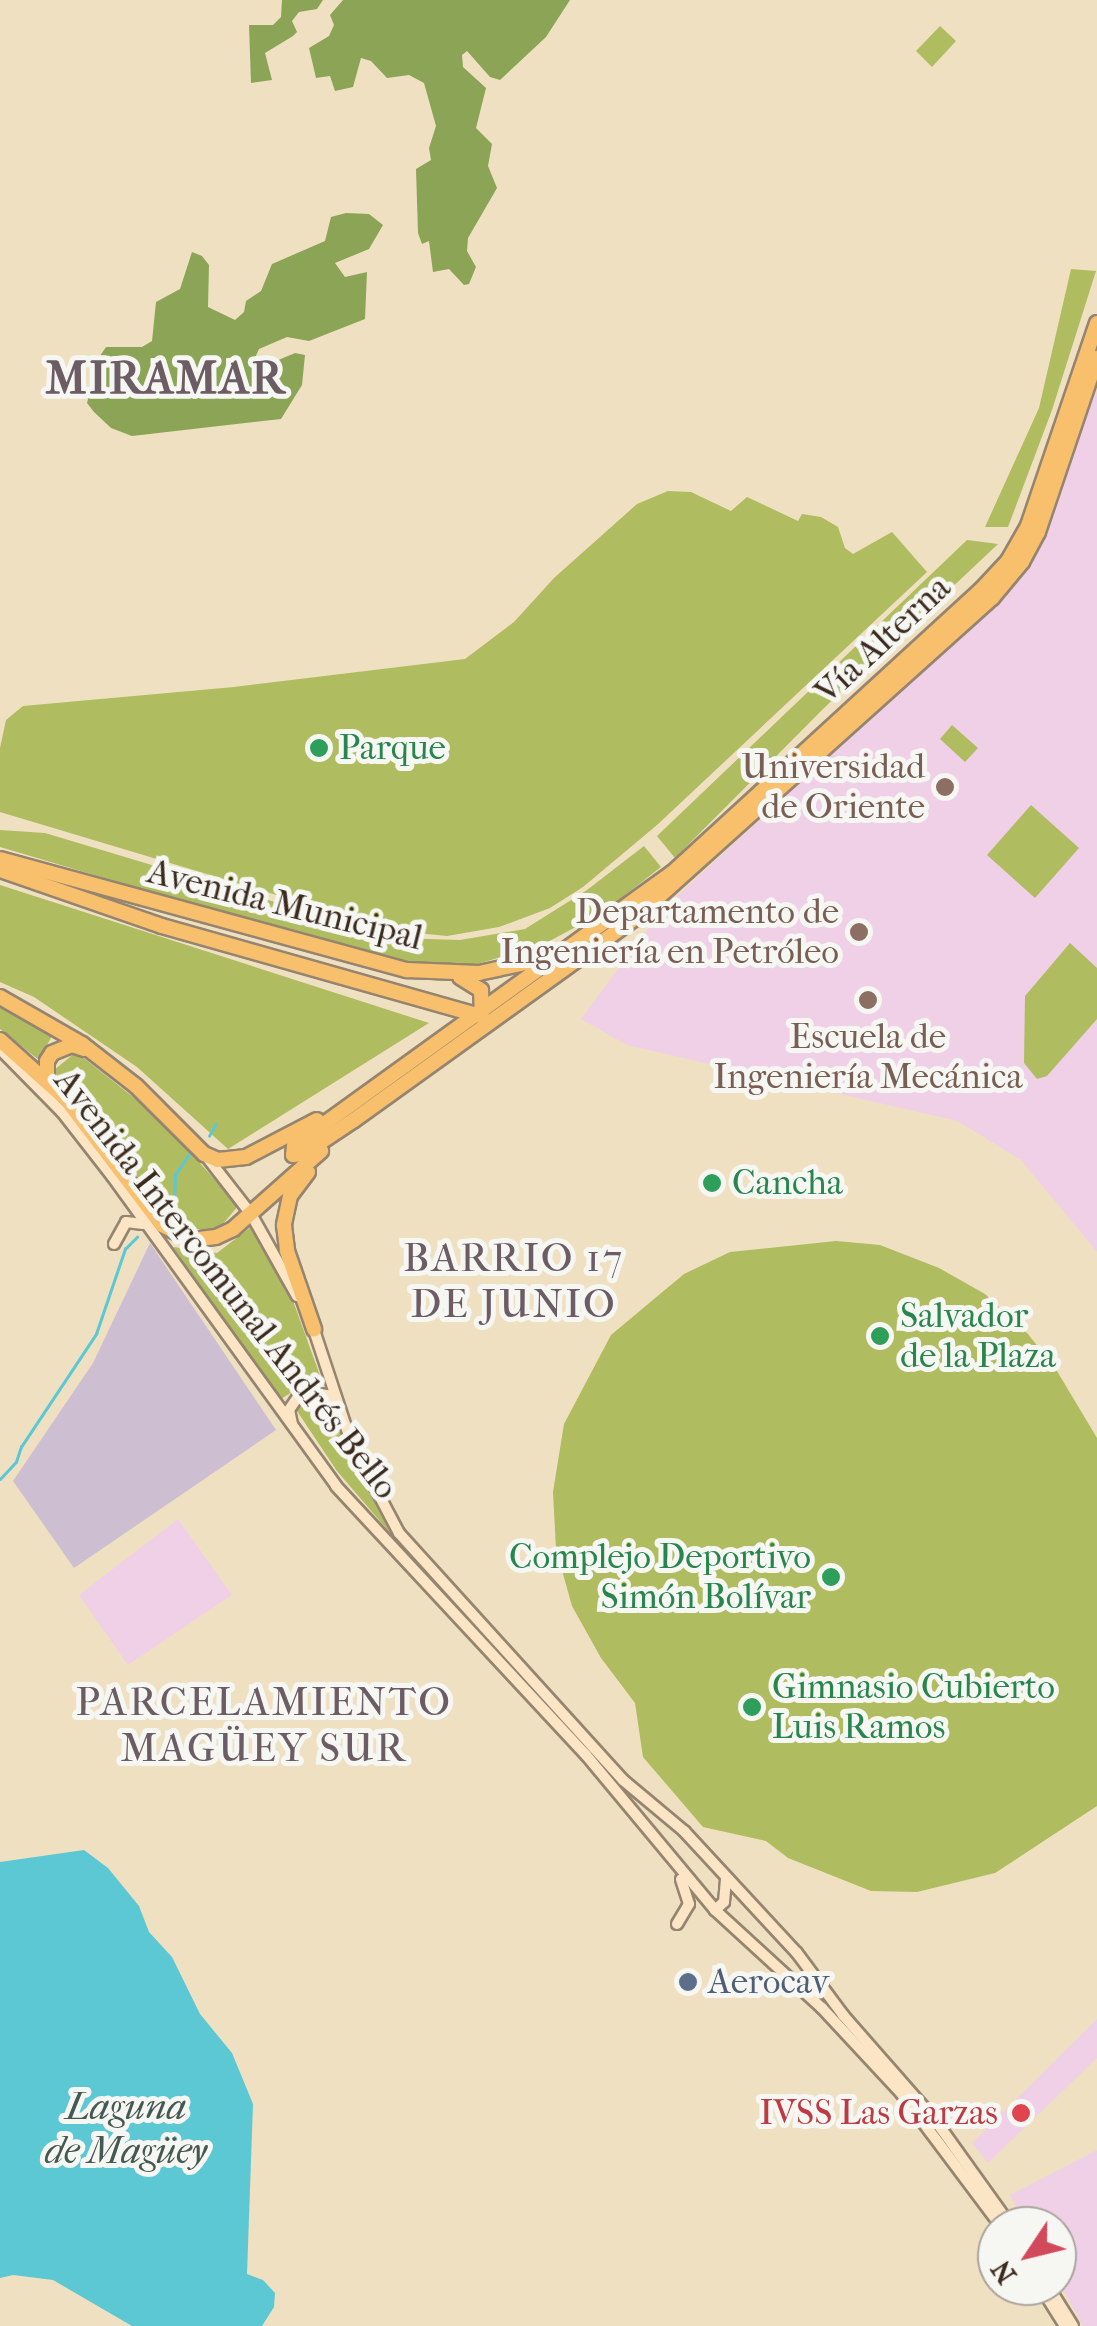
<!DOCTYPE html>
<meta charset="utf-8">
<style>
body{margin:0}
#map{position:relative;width:1097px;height:2326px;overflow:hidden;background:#efe0c1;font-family:"IM FELL French Canon",serif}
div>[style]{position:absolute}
.built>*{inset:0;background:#efd0e6}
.industrial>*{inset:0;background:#cdbed2}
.green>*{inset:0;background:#afbc5f}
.forest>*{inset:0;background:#8ba456}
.water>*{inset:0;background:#5bc8d3}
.stream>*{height:2.5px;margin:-1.25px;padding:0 1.25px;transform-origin:1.25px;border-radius:1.25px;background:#5bc8d3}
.roads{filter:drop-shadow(2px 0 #958570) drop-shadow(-2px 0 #958570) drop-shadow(0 2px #958570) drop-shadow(0 -2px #958570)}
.secondary>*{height:10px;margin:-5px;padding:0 5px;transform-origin:5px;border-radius:5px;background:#fce5c4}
.highway>*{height:14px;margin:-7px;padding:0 7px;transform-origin:7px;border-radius:7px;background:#f8bf6c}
.dots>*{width:28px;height:28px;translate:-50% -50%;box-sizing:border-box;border:5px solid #f6f6f2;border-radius:50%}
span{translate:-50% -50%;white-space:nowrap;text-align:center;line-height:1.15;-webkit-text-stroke:10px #f6f6f2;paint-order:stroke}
.street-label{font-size:35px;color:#3b2a1e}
.leisure-label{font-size:35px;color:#27864d}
.left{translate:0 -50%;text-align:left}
.right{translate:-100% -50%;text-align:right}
.education-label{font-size:35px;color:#785e54}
.service-label{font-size:35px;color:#4e5e75}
.health-label{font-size:35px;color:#be3a42}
.water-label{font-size:38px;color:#455954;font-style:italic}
.quarter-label{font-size:40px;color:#6c5c63;letter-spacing:2.5px}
.district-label{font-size:45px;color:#6c5c63;font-weight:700;letter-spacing:2.5px}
.north{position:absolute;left:977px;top:2206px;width:100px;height:100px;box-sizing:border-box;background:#f6f6f2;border:2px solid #aba49d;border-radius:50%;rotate:235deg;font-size:28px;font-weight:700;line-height:40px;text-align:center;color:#3b2a1e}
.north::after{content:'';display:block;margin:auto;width:35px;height:45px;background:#d1495b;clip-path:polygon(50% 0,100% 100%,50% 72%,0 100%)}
</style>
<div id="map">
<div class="built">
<div style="clip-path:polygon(1097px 377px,1097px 1252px,1021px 1160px,958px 1121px,627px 1045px,581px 1019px,662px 910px,977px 619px)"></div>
<div style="clip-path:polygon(178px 1519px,232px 1595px,128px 1665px,79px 1595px)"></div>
<div style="clip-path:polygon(1097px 2019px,1097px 2058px,988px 2163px,972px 2143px)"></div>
<div style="clip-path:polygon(1097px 2150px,1097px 2326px,1083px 2326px,1057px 2279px,1057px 2226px,1027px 2226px,1010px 2195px)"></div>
</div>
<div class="industrial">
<div style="clip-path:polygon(150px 1243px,276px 1430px,74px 1568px,13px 1481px,93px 1363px)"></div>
</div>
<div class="green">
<div style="clip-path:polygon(940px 26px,956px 41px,932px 67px,916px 51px)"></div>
<div style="clip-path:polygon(1071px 269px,1096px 271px,1052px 410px,1008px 527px,985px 527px,1039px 408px)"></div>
<div style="clip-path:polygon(668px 491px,691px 492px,731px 511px,747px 497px,798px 521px,802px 514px,821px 517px,838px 527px,845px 548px,853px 554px,892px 532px,927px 572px,657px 825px,583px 887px,550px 908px,499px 927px,447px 936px,397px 931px,0 812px,0 748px,6px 720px,23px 706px,234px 687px,465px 659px,514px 622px,554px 578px,637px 504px)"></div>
<div style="clip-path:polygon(967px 540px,998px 544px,823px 709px,675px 858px,657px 836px)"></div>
<div style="clip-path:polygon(952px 725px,978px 748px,965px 762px,940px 739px)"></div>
<div style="clip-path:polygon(1031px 805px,1079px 848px,1035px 898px,987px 855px)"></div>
<div style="clip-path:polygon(0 830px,45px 833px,395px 938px,460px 940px,525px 929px,587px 890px,644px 846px,661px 867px,602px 913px,544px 944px,471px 966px,416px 964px,239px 918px,0 847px)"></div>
<div style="clip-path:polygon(0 885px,429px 1023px,228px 1149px,137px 1067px,34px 997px,0 982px)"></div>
<div style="clip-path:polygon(1070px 943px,1097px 968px,1097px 1019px,1047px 1076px,1037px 1079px,1024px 1063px,1025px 996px)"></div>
<div style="clip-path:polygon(0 1007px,53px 1034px,39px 1060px,0 1029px)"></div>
<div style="clip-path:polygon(76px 1052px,161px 1119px,238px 1206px,217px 1231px,178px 1227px,53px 1071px)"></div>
<div style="clip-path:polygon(251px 1227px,292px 1298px,322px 1381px,300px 1387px,281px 1399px,173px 1247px,217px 1253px)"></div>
<div style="clip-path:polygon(836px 1241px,880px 1245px,939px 1268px,985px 1294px,1028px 1334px,1057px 1371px,1097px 1438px,1097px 1806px,995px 1873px,917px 1892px,871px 1891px,788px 1858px,766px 1841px,703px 1827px,643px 1757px,635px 1703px,601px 1658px,572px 1606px,556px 1549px,553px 1492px,564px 1424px,611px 1335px,684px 1274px,730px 1252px)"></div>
<div style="clip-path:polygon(306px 1397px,330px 1403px,356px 1468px,391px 1534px,337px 1471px,297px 1411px)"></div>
</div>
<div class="forest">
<div style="clip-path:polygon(282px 0,323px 0,317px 9px,299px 12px,292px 21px,297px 32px,293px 36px,265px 53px,272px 80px,251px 83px,249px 25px,273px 25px,281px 17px)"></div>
<div style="clip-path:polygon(343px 0,570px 0,546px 37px,500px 80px,490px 77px,467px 51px,462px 55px,463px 67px,486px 88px,476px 128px,492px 144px,488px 166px,497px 188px,468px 238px,467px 251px,476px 267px,469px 284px,464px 285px,449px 269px,433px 272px,429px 241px,422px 244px,418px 233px,416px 169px,431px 160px,429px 148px,436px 126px,424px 83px,409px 75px,387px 78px,371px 61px,361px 58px,353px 87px,335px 91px,330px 76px,316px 78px,309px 48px,329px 36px,334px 25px,330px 15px)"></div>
<div style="clip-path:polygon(346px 213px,369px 214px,383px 225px,369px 249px,335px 263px,345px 277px,367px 272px,365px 319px,309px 341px,287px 337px,259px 349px,254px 360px,262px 367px,295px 353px,305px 355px,302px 385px,281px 419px,132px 436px,111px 428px,94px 412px,87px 403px,100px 356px,106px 347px,142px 347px,152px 341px,156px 302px,180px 289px,192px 252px,202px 256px,209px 265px,208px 307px,235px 320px,244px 312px,246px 301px,261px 291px,272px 264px,325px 241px,331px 217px)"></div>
</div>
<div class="water">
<div style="clip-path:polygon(84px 1850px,108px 1868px,139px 1906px,149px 1932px,172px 1957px,200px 2014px,232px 2053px,253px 2104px,247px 2274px,263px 2280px,275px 2293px,274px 2307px,262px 2326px,132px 2326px,53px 2280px,13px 2275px,0 2278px,0 1862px)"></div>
</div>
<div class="stream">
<div style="left:209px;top:1136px;width:13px;rotate:-61deg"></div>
<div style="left:167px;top:1210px;width:10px;rotate:-45deg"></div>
<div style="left:174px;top:1203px;width:28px;rotate:-88deg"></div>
<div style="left:175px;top:1175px;width:25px;rotate:-56deg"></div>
<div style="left:0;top:1479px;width:23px;rotate:-47deg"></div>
<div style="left:16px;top:1462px;width:16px;rotate:-72deg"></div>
<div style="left:21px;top:1447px;width:136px;rotate:-56.4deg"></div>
<div style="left:96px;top:1334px;width:90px;rotate:-71.2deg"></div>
<div style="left:125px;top:1249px;width:17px;rotate:-45deg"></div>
</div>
<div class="roads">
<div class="secondary">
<div style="left:0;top:1049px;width:88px;rotate:45.5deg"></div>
<div style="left:62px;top:1112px;width:81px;rotate:52deg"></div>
<div style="left:112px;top:1176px;width:382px;rotate:54.1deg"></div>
<div style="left:336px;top:1486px;width:367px;rotate:47.1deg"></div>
<div style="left:586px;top:1755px;width:202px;rotate:50.2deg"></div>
<div style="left:715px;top:1910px;width:145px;rotate:42.5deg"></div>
<div style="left:822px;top:2008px;width:116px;rotate:47.1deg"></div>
<div style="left:901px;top:2093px;width:166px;rotate:53.1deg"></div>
<div style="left:206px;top:1156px;width:73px;rotate:52.2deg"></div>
<div style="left:251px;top:1214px;width:94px;rotate:60.7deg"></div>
<div style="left:114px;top:1244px;width:25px;rotate:-61deg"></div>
<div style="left:126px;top:1222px;width:17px;rotate:7deg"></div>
<div style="left:312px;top:1324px;width:124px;rotate:71.7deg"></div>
<div style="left:351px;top:1442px;width:103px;rotate:62.2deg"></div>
<div style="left:399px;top:1533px;width:333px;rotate:47.8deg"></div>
<div style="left:623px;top:1780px;width:80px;rotate:39.9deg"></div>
<div style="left:684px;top:1831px;width:166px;rotate:47.2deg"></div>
<div style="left:797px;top:1953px;width:77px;rotate:53.4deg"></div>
<div style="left:843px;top:2015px;width:140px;rotate:48.8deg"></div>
<div style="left:935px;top:2120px;width:130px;rotate:54.4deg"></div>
<div style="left:292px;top:1424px;width:14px;rotate:-102deg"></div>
<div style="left:289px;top:1410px;width:23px;rotate:-56deg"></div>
<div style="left:302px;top:1391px;width:26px;rotate:9deg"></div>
<div style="left:328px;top:1395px;width:13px;rotate:51deg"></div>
<div style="left:715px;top:1910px;width:12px;rotate:-42deg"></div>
<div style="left:724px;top:1902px;width:25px;rotate:-85deg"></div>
<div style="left:677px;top:1924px;width:23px;rotate:-59deg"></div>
<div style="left:689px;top:1904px;width:26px;rotate:-108deg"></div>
<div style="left:1040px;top:2286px;width:47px;rotate:58deg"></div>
<div style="left:1048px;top:2286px;width:47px;rotate:58deg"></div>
</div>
<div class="highway">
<div style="left:1097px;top:323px;width:214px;rotate:108.8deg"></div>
<div style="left:1028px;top:526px;width:40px;rotate:119.7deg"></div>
<div style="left:1008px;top:561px;width:40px;rotate:133deg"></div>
<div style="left:981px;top:590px;width:419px;rotate:137.5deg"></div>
<div style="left:672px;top:873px;width:466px;rotate:144.2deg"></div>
<div style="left:294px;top:1146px;width:9px;rotate:96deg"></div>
<div style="left:293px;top:1155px;width:10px;rotate:-6deg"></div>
<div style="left:303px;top:1154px;width:61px;rotate:-33.7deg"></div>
<div style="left:354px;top:1120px;width:346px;rotate:-35.7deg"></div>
<div style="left:635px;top:918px;width:479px;rotate:-41.9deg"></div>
<div style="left:992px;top:598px;width:47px;rotate:-50.2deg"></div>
<div style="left:1022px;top:562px;width:34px;rotate:-62deg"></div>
<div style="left:1038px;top:532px;width:184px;rotate:-71.3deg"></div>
<div style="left:0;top:859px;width:422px;rotate:15.3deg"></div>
<div style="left:407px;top:970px;width:72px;rotate:2.4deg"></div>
<div style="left:479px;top:973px;width:66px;rotate:-12.2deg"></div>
<div style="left:0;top:870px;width:171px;rotate:19.1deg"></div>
<div style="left:162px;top:926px;width:330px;rotate:15.8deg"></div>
<div style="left:460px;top:977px;width:25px;rotate:32deg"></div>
<div style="left:481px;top:990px;width:23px;rotate:88deg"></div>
<div style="left:0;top:997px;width:95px;rotate:29.8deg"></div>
<div style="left:82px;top:1044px;width:68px;rotate:37.9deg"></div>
<div style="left:136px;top:1086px;width:96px;rotate:45deg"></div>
<div style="left:204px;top:1154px;width:15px;rotate:23deg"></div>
<div style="left:218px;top:1160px;width:28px;rotate:-6deg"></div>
<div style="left:246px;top:1157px;width:80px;rotate:-27.5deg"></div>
<div style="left:0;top:1040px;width:89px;rotate:41.8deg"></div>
<div style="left:66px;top:1099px;width:158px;rotate:52.7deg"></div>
<div style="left:162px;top:1225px;width:33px;rotate:27deg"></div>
<div style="left:191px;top:1240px;width:25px;rotate:-7deg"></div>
<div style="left:216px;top:1237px;width:19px;rotate:-25deg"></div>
<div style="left:233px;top:1229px;width:118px;rotate:-41.6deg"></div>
<div style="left:47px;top:1081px;width:20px;rotate:-90deg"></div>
<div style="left:47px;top:1061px;width:9px;rotate:-58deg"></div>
<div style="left:52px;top:1053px;width:22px;rotate:-22deg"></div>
<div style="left:72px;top:1045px;width:13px;rotate:18deg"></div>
<div style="left:308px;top:1172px;width:30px;rotate:127deg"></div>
<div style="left:290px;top:1196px;width:30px;rotate:102deg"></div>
<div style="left:284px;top:1225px;width:26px;rotate:83deg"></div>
<div style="left:287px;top:1251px;width:83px;rotate:70.9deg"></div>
</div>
</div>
<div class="dots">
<div style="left:319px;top:748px;background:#2e9e5b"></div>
<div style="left:945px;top:787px;background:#8d6e63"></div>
<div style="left:859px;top:932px;background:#8d6e63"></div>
<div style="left:868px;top:1000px;background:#8d6e63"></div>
<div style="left:712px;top:1183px;background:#2e9e5b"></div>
<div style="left:880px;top:1336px;background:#2e9e5b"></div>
<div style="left:831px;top:1577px;background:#2e9e5b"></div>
<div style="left:752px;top:1707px;background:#2e9e5b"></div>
<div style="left:688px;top:1982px;background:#5c6f8a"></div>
<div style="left:1021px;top:2113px;background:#e0444e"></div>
</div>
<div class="street-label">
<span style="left:883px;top:640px;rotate:-43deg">Vía Alterna</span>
<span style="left:285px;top:905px;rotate:14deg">Avenida Municipal</span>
<span style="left:226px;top:1284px;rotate:52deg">Avenida Intercomunal Andrés Bello</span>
</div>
<div class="leisure-label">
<span class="left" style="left:339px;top:748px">Parque</span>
<span class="left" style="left:732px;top:1183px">Cancha</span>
<span class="left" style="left:900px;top:1336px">Salvador<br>de la Plaza</span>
<span class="right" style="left:811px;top:1577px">Complejo Deportivo<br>Simón Bolívar</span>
<span class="left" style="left:772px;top:1707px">Gimnasio Cubierto<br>Luis Ramos</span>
</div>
<div class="education-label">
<span class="right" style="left:925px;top:787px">Universidad<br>de Oriente</span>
<span class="right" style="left:839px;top:932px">Departamento de<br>Ingeniería en Petróleo</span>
<span style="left:868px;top:1057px">Escuela de<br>Ingeniería Mecánica</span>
</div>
<div class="service-label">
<span class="left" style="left:708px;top:1982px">Aerocav</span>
</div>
<div class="health-label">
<span class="right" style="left:998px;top:2113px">IVSS Las Garzas</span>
</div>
<div class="water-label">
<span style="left:126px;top:2129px">Laguna<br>de Magüey</span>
</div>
<div class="quarter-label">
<span style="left:514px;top:1281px">BARRIO 17<br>DE JUNIO</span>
<span style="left:264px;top:1725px">PARCELAMIENTO<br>MAGÜEY SUR</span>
</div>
<div class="district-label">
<span style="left:166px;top:379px">MIRAMAR</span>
</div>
<div class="north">N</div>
</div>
